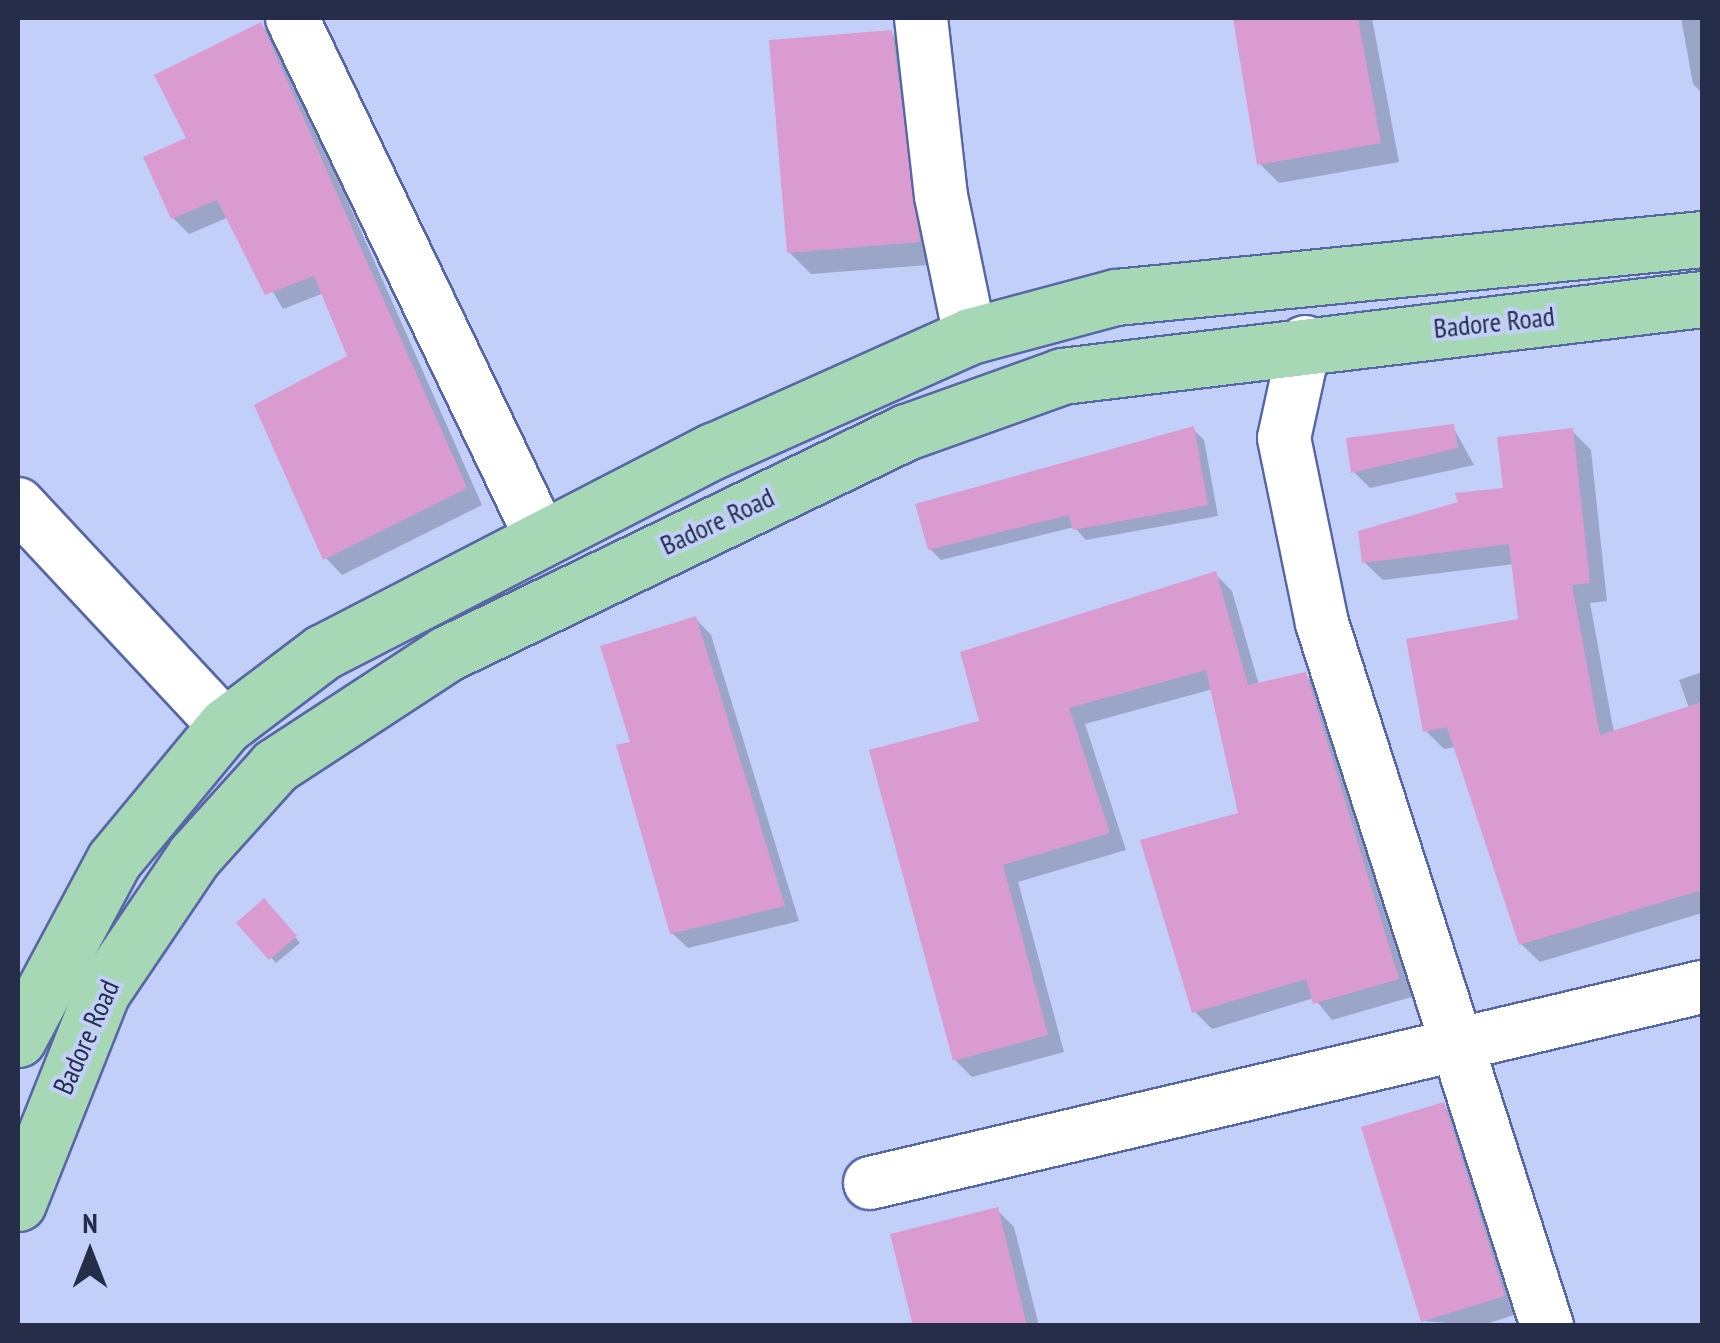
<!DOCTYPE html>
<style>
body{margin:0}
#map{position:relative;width:1720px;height:1343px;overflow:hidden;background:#c2cff9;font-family:"PT Sans Narrow",sans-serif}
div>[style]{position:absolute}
.shadow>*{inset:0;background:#0003}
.building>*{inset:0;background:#da9cd0}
.roads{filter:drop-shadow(2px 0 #5767a6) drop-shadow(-2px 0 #5767a6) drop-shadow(0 2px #5767a6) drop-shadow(0 -2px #5767a6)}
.minor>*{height:52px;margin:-26px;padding:0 26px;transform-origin:26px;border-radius:26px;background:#fff}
.major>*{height:55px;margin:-27.5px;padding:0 27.5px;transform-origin:27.5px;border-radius:27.5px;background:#a7d8b5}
span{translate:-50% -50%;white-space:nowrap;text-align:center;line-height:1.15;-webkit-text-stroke:8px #c2cff9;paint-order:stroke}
.street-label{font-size:28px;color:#262d49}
.frame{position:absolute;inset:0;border:20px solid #262d49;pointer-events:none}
.north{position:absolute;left:40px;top:1203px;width:100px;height:100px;-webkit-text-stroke:8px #c2cff9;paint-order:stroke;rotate:0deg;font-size:28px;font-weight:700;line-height:40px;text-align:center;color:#262d49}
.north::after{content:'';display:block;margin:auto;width:35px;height:45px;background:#262d49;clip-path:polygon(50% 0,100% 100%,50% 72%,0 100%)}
</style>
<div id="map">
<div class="shadow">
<div style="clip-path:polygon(1236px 18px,1372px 18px,1399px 162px,1279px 183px,1260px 164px)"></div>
<div style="clip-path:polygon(1681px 18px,1702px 18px,1702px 93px,1693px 84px)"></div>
<div style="clip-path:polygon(261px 25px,277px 41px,482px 505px,342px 575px,326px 558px,351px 357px,324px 293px,283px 309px,229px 217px,189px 234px,173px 218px,189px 140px)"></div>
<div style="clip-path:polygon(891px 33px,913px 55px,941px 264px,811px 274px,789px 252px)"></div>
<div style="clip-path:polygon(1453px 427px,1474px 465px,1370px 488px,1353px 471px)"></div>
<div style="clip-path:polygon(1193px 429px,1204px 440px,1218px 516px,1086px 540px,1074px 527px,941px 560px,930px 549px)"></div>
<div style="clip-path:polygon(1572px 431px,1591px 450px,1607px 601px,1590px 603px,1614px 733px,1689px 708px,1679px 680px,1702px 672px,1702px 913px,1540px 962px,1521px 944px,1456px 747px,1444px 749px,1425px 730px,1520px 621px,1514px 564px,1383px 580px,1364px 562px,1506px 490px)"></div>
<div style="clip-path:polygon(1215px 574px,1232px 591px,1259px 685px,1305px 675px,1323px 692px,1415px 996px,1332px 1020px,1314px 998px,1212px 1029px,1195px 1012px,1241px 815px,1213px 689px,1085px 724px,1126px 850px,1018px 882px,1064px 1052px,972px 1077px,955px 1060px,982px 722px)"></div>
<div style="clip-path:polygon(696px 619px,711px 635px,799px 921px,688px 948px,672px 933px,633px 743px)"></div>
<div style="clip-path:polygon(264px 902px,300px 943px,276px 963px,240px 923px)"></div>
<div style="clip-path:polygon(1443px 1105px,1460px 1122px,1520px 1313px,1480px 1326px,1423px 1321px)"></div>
<div style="clip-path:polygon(997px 1210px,1014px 1227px,1039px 1326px,917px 1326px)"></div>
</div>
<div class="building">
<div style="clip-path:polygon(1233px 18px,1358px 18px,1381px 143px,1257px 165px)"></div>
<div style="clip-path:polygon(261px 22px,467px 488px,323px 560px,254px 405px,347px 356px,314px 276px,265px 295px,217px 200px,171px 219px,143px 157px,186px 138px,154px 75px)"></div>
<div style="clip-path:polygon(892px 30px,920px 242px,787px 253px,769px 40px)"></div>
<div style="clip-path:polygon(1454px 424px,1458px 448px,1351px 473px,1346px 438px)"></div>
<div style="clip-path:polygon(1194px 426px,1208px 505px,1073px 530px,1069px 515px,928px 550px,915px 504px)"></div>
<div style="clip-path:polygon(1573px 428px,1590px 583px,1572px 585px,1600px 735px,1702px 702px,1702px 890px,1519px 945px,1447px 727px,1423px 732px,1406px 639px,1518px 619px,1509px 544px,1362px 563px,1358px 531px,1458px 502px,1455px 493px,1503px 488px,1497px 437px)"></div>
<div style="clip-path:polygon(1216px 571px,1248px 685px,1306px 672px,1399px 979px,1313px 1004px,1306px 979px,1192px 1013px,1140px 840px,1238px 813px,1206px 670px,1069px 708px,1110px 833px,1003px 865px,1048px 1035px,953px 1061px,869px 750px,979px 721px,960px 652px)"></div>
<div style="clip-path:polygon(696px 616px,785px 906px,670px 934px,616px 745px,630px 742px,600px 646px)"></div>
<div style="clip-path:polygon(264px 898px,297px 936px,269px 960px,236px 923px)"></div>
<div style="clip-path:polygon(1444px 1102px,1505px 1296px,1421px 1322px,1361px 1127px)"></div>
<div style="clip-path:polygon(998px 1207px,1027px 1326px,913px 1326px,890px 1234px)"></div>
</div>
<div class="roads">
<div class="minor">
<div style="left:292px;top:18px;width:573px;rotate:64.37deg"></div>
<div style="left:921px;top:18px;width:179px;rotate:83.6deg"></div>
<div style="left:941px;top:196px;width:143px;rotate:78.3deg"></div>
<div style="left:1305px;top:342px;width:98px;rotate:102.3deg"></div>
<div style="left:1284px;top:438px;width:189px;rotate:78.4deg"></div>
<div style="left:1322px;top:623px;width:738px;rotate:72.25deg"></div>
<div style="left:18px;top:504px;width:304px;rotate:47deg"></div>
<div style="left:870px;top:1183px;width:855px;rotate:-13.26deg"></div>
</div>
<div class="major">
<div style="left:18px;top:1039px;width:203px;rotate:-61.8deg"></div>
<div style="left:114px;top:860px;width:174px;rotate:-50.4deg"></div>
<div style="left:225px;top:726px;width:123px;rotate:-37.1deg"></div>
<div style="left:323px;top:652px;width:439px;rotate:-27.3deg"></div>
<div style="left:713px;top:451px;width:282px;rotate:-24.1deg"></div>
<div style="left:970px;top:336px;width:151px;rotate:-15deg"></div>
<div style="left:1116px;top:297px;width:589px;rotate:-5.65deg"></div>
<div style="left:18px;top:1203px;width:227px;rotate:-68.3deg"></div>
<div style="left:102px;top:992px;width:164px;rotate:-55.9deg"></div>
<div style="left:194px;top:856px;width:121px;rotate:-48deg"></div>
<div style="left:275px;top:766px;width:204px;rotate:-33.2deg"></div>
<div style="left:446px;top:654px;width:511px;rotate:-25.76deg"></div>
<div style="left:906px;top:432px;width:166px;rotate:-19.7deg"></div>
<div style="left:1062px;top:376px;width:645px;rotate:-6.86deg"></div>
</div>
</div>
<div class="street-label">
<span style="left:1494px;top:322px;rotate:-6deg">Badore Road</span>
<span style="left:717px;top:521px;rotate:-25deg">Badore Road</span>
<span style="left:86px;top:1037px;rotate:-66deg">Badore Road</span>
</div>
<div class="frame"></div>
<div class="north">N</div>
</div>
